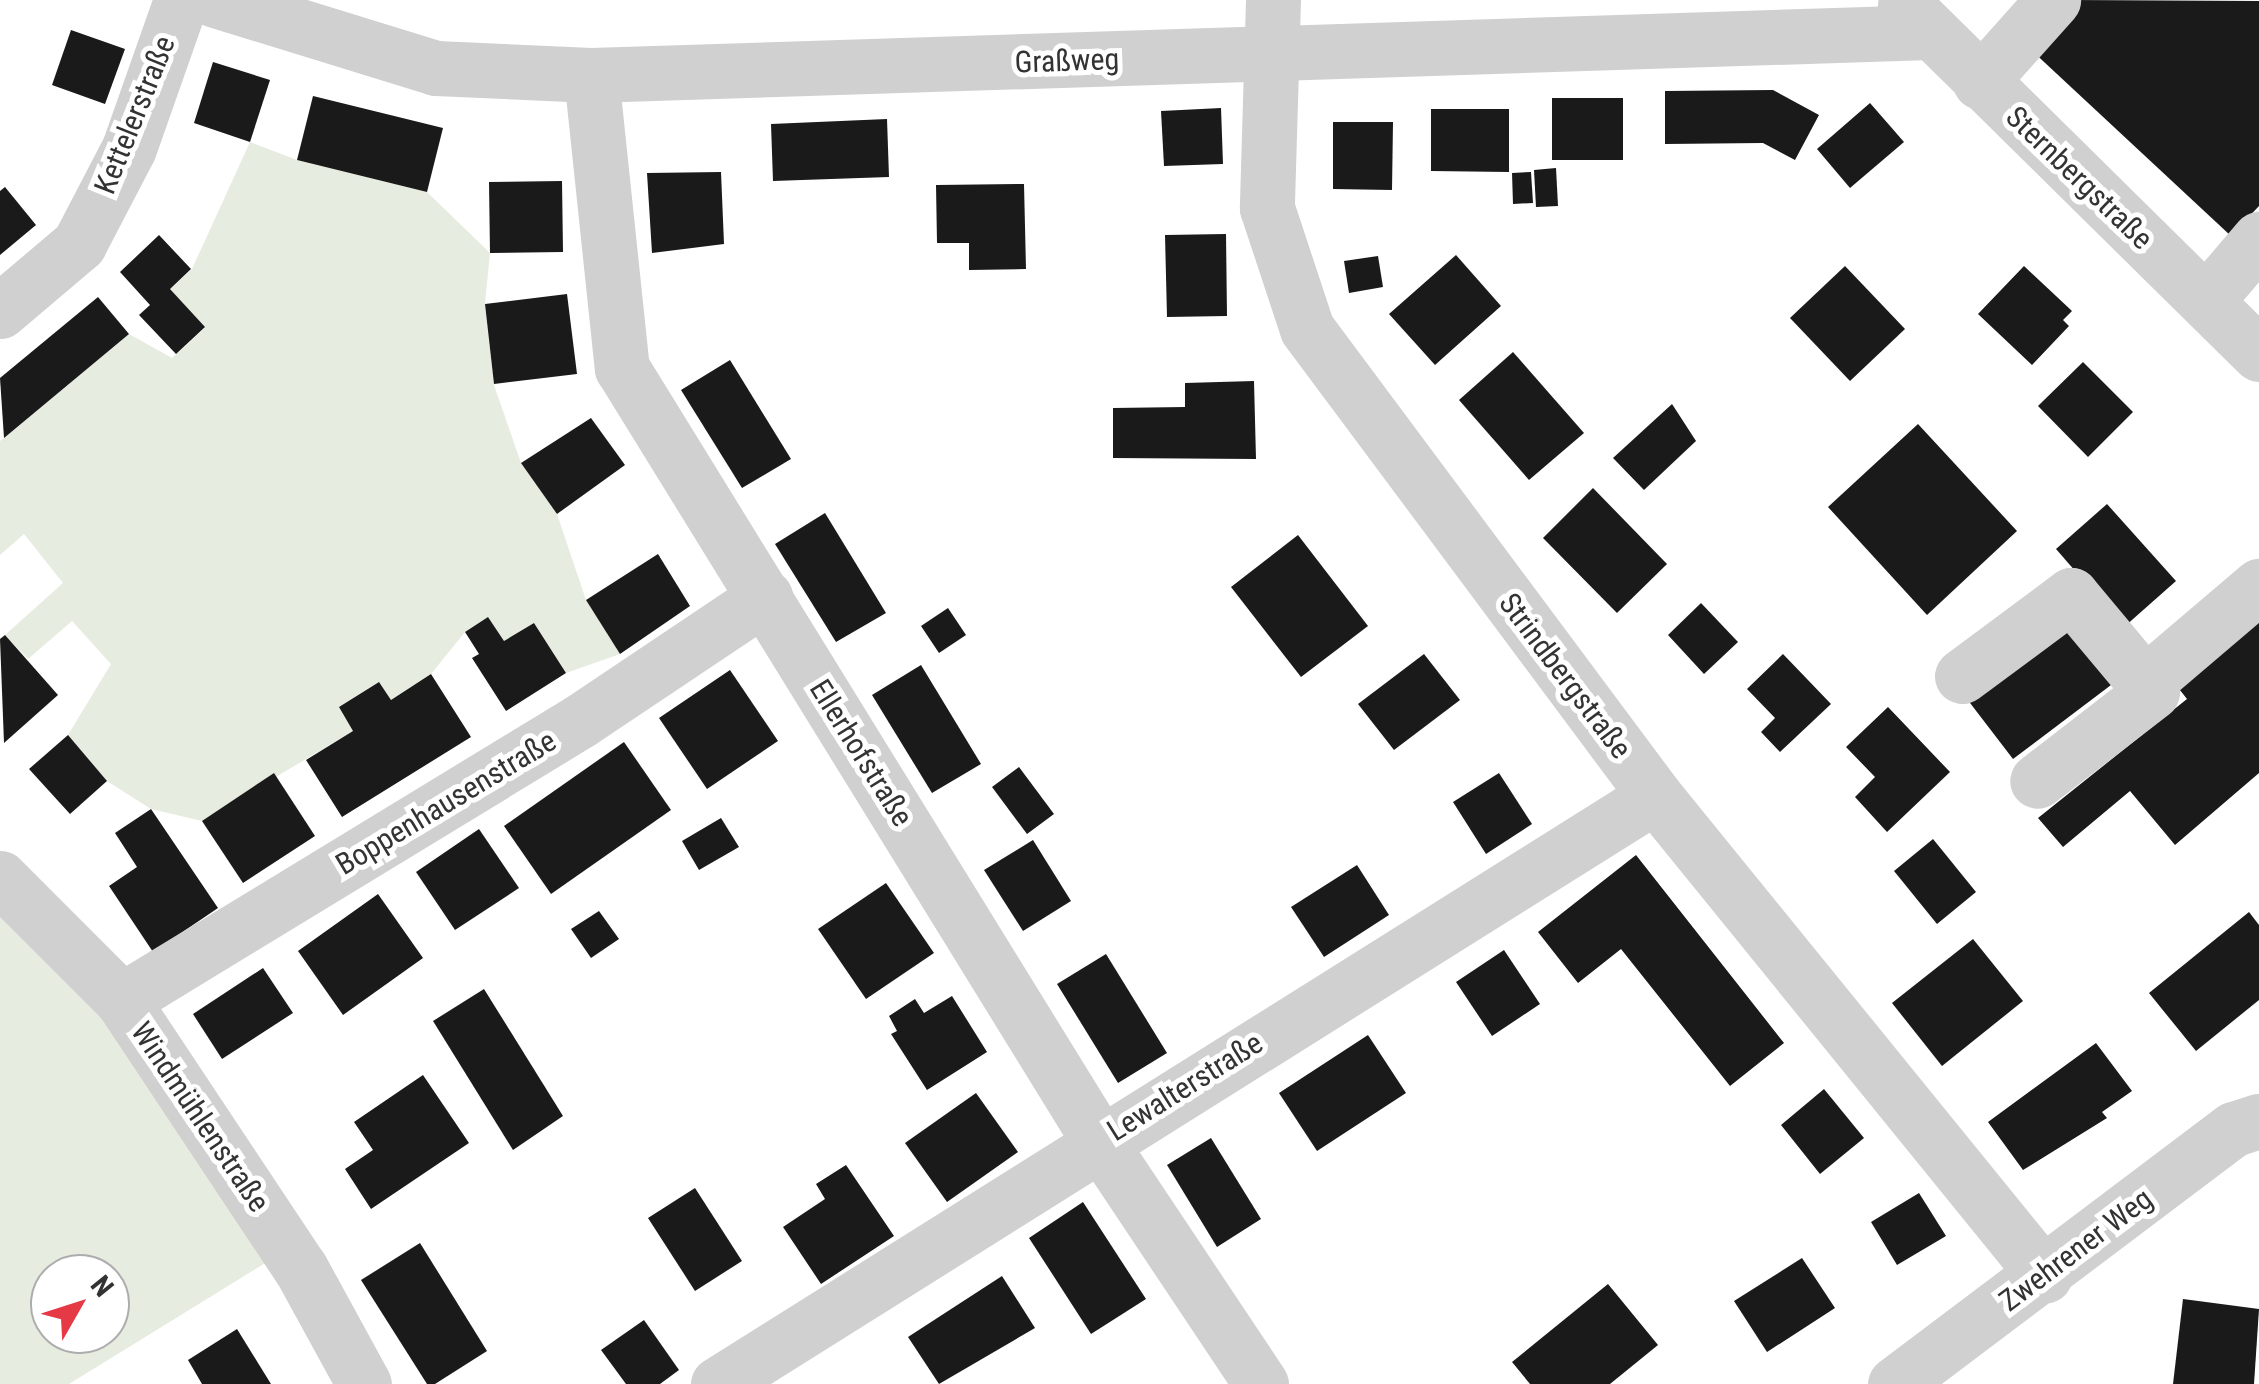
<!DOCTYPE html>
<meta charset="utf-8">
<style>
body{margin:0}
#map{position:relative;width:2259px;height:1384px;overflow:hidden;background:#fff;font-family:"Roboto Condensed",sans-serif}
div>[style]{position:absolute}
.green>*{inset:0;background:#e6ecdf}
.building>*{inset:0;background:#1a1a1a}
.minor>*{height:55px;margin:-27.5px;padding:0 27.5px;transform-origin:27.5px;border-radius:27.5px;background:#d0d0d0}
span{translate:-50% -50%;white-space:nowrap;text-align:center;line-height:1.15;-webkit-text-stroke:10px #fff;paint-order:stroke}
.street-label{font-size:30px;color:#333}
.north{position:absolute;left:30px;top:1254px;width:100px;height:100px;box-sizing:border-box;background:#fff;border:2px solid #adadad;border-radius:50%;rotate:51deg;font-size:28px;font-weight:700;line-height:40px;text-align:center;color:#333}
.north::after{content:'';display:block;margin:auto;width:35px;height:45px;background:#e63946;clip-path:polygon(50% 0,100% 100%,50% 72%,0 100%)}
</style>
<div id="map">
<div class="green">
<div style="clip-path:polygon(250px 142px,297px 160px,427px 192px,490px 253px,485px 304px,494px 385px,521px 463px,557px 514px,586px 600px,620px 654px,566px 673px,534px 623px,504px 641px,488px 617px,465px 632px,431px 674px,391px 700px,378px 682px,339px 707px,353px 731px,202px 821px,151px 809px,107px 781px,68px 735px,111px 664px,72px 621px,28px 659px,5px 635px,63px 583px,24px 534px,0 555px,0 441px,129px 334px,172px 358px,205px 328px,170px 289px,192px 269px)"></div>
<div style="clip-path:polygon(evenodd,0 900px,111px 1010px,275px 1257px,69px 1384px,0 1384px,0 900px,50px 1274px,110px 1274px,110px 1334px,50px 1334px,50px 1274px)"></div>
</div>
<div class="building">
<div style="clip-path:polygon(2072px 0,2259px 1px,2259px 206px,2231px 236px,2028px 47px)"></div>
<div style="clip-path:polygon(71px 30px,125px 49px,105px 104px,52px 85px)"></div>
<div style="clip-path:polygon(213px 62px,270px 80px,250px 142px,194px 123px)"></div>
<div style="clip-path:polygon(1773px 90px,1819px 115px,1795px 160px,1763px 143px,1665px 144px,1665px 91px)"></div>
<div style="clip-path:polygon(313px 96px,443px 128px,427px 192px,297px 160px)"></div>
<div style="clip-path:polygon(1552px 98px,1623px 98px,1623px 160px,1552px 160px)"></div>
<div style="clip-path:polygon(1870px 103px,1904px 142px,1850px 188px,1817px 149px)"></div>
<div style="clip-path:polygon(1221px 108px,1223px 164px,1164px 166px,1161px 111px)"></div>
<div style="clip-path:polygon(1431px 109px,1509px 109px,1509px 172px,1431px 171px)"></div>
<div style="clip-path:polygon(887px 119px,889px 177px,773px 181px,771px 124px)"></div>
<div style="clip-path:polygon(1333px 122px,1393px 122px,1392px 190px,1333px 189px)"></div>
<div style="clip-path:polygon(1556px 168px,1558px 206px,1536px 207px,1534px 170px)"></div>
<div style="clip-path:polygon(721px 172px,724px 244px,652px 253px,647px 173px)"></div>
<div style="clip-path:polygon(1531px 172px,1533px 203px,1513px 204px,1512px 173px)"></div>
<div style="clip-path:polygon(562px 181px,563px 252px,490px 253px,489px 182px)"></div>
<div style="clip-path:polygon(1024px 184px,1026px 269px,969px 270px,969px 243px,937px 243px,936px 185px)"></div>
<div style="clip-path:polygon(5px 187px,36px 225px,0 255px,0 191px)"></div>
<div style="clip-path:polygon(1226px 234px,1227px 316px,1167px 317px,1165px 235px)"></div>
<div style="clip-path:polygon(159px 235px,191px 269px,170px 289px,205px 327px,176px 354px,139px 315px,150px 305px,120px 272px)"></div>
<div style="clip-path:polygon(1456px 255px,1501px 306px,1435px 365px,1389px 314px)"></div>
<div style="clip-path:polygon(1378px 256px,1383px 287px,1349px 293px,1344px 261px)"></div>
<div style="clip-path:polygon(1845px 266px,1905px 329px,1850px 381px,1790px 318px)"></div>
<div style="clip-path:polygon(2024px 266px,2072px 311px,2063px 320px,2069px 326px,2032px 365px,1978px 314px)"></div>
<div style="clip-path:polygon(567px 294px,577px 374px,494px 384px,485px 304px)"></div>
<div style="clip-path:polygon(98px 297px,129px 334px,4px 438px,0 378px)"></div>
<div style="clip-path:polygon(1513px 352px,1584px 433px,1529px 480px,1459px 400px)"></div>
<div style="clip-path:polygon(730px 360px,791px 459px,742px 488px,681px 390px)"></div>
<div style="clip-path:polygon(2083px 362px,2133px 412px,2088px 457px,2038px 406px)"></div>
<div style="clip-path:polygon(1254px 381px,1256px 459px,1113px 458px,1113px 408px,1185px 407px,1185px 383px)"></div>
<div style="clip-path:polygon(1672px 404px,1696px 441px,1644px 490px,1613px 458px)"></div>
<div style="clip-path:polygon(591px 418px,625px 465px,557px 514px,521px 463px)"></div>
<div style="clip-path:polygon(1918px 424px,2017px 531px,1927px 615px,1828px 507px)"></div>
<div style="clip-path:polygon(1593px 488px,1667px 564px,1617px 613px,1543px 538px)"></div>
<div style="clip-path:polygon(2107px 504px,2176px 581px,2124px 627px,2056px 549px)"></div>
<div style="clip-path:polygon(825px 513px,886px 613px,836px 642px,775px 544px)"></div>
<div style="clip-path:polygon(1298px 535px,1368px 626px,1301px 677px,1231px 587px)"></div>
<div style="clip-path:polygon(658px 554px,690px 606px,620px 654px,586px 600px)"></div>
<div style="clip-path:polygon(1701px 603px,1738px 642px,1704px 674px,1668px 635px)"></div>
<div style="clip-path:polygon(2259px 607px,2259px 773px,2175px 845px,2130px 791px,2063px 847px,2038px 818px,2187px 699px,2172px 680px)"></div>
<div style="clip-path:polygon(948px 608px,966px 635px,939px 653px,921px 626px)"></div>
<div style="clip-path:polygon(488px 617px,504px 641px,534px 623px,566px 673px,506px 711px,472px 658px,479px 654px,465px 632px)"></div>
<div style="clip-path:polygon(2069px 622px,2115px 682px,2013px 759px,1967px 699px)"></div>
<div style="clip-path:polygon(5px 635px,58px 695px,4px 743px,0 639px)"></div>
<div style="clip-path:polygon(1424px 654px,1460px 700px,1394px 750px,1358px 704px)"></div>
<div style="clip-path:polygon(1783px 654px,1831px 704px,1780px 752px,1761px 732px,1775px 718px,1747px 689px)"></div>
<div style="clip-path:polygon(921px 665px,981px 764px,932px 793px,872px 695px)"></div>
<div style="clip-path:polygon(730px 670px,778px 741px,707px 789px,659px 718px)"></div>
<div style="clip-path:polygon(431px 674px,471px 737px,342px 817px,306px 760px,353px 731px,339px 707px,379px 682px,391px 700px)"></div>
<div style="clip-path:polygon(1888px 707px,1950px 772px,1887px 832px,1855px 797px,1875px 777px,1846px 747px)"></div>
<div style="clip-path:polygon(68px 735px,107px 781px,70px 814px,29px 769px)"></div>
<div style="clip-path:polygon(624px 742px,671px 810px,551px 894px,504px 826px)"></div>
<div style="clip-path:polygon(1019px 767px,1054px 814px,1027px 834px,992px 787px)"></div>
<div style="clip-path:polygon(274px 773px,315px 836px,243px 883px,202px 821px)"></div>
<div style="clip-path:polygon(1499px 773px,1532px 824px,1486px 854px,1453px 802px)"></div>
<div style="clip-path:polygon(151px 809px,218px 908px,153px 952px,109px 886px,137px 867px,115px 833px)"></div>
<div style="clip-path:polygon(721px 818px,739px 847px,699px 870px,682px 841px)"></div>
<div style="clip-path:polygon(479px 829px,519px 888px,455px 930px,416px 872px)"></div>
<div style="clip-path:polygon(1933px 839px,1976px 892px,1937px 924px,1894px 871px)"></div>
<div style="clip-path:polygon(1033px 840px,1071px 901px,1023px 931px,984px 870px)"></div>
<div style="clip-path:polygon(1636px 855px,1784px 1043px,1730px 1086px,1621px 949px,1578px 983px,1538px 932px)"></div>
<div style="clip-path:polygon(1357px 865px,1389px 915px,1324px 957px,1291px 907px)"></div>
<div style="clip-path:polygon(886px 883px,934px 953px,866px 999px,818px 929px)"></div>
<div style="clip-path:polygon(378px 894px,423px 958px,343px 1015px,298px 951px)"></div>
<div style="clip-path:polygon(599px 911px,619px 939px,591px 958px,571px 929px)"></div>
<div style="clip-path:polygon(2249px 912px,2259px 925px,2259px 1000px,2196px 1051px,2149px 993px)"></div>
<div style="clip-path:polygon(1973px 939px,2023px 1001px,1942px 1066px,1892px 1003px)"></div>
<div style="clip-path:polygon(1504px 950px,1540px 1004px,1492px 1036px,1456px 982px)"></div>
<div style="clip-path:polygon(1106px 954px,1167px 1053px,1118px 1083px,1057px 984px)"></div>
<div style="clip-path:polygon(263px 968px,293px 1013px,222px 1059px,193px 1014px)"></div>
<div style="clip-path:polygon(484px 989px,563px 1116px,513px 1150px,433px 1021px)"></div>
<div style="clip-path:polygon(952px 996px,987px 1052px,927px 1090px,891px 1034px,897px 1031px,889px 1016px,915px 999px,924px 1013px)"></div>
<div style="clip-path:polygon(1368px 1035px,1406px 1093px,1317px 1151px,1279px 1093px)"></div>
<div style="clip-path:polygon(2096px 1043px,2132px 1091px,2102px 1112px,2107px 1118px,2023px 1170px,1988px 1122px)"></div>
<div style="clip-path:polygon(423px 1075px,469px 1143px,371px 1209px,345px 1169px,373px 1150px,354px 1122px)"></div>
<div style="clip-path:polygon(1824px 1089px,1864px 1138px,1820px 1174px,1781px 1125px)"></div>
<div style="clip-path:polygon(976px 1093px,1018px 1152px,947px 1202px,905px 1143px)"></div>
<div style="clip-path:polygon(1211px 1138px,1261px 1219px,1217px 1247px,1167px 1165px)"></div>
<div style="clip-path:polygon(846px 1165px,894px 1236px,821px 1284px,783px 1227px,825px 1199px,816px 1184px)"></div>
<div style="clip-path:polygon(695px 1188px,742px 1261px,695px 1291px,648px 1218px)"></div>
<div style="clip-path:polygon(1919px 1193px,1946px 1236px,1897px 1265px,1871px 1222px)"></div>
<div style="clip-path:polygon(1083px 1202px,1146px 1299px,1091px 1334px,1029px 1238px)"></div>
<div style="clip-path:polygon(420px 1243px,487px 1351px,435px 1384px,427px 1384px,361px 1280px)"></div>
<div style="clip-path:polygon(1802px 1258px,1835px 1308px,1767px 1352px,1734px 1301px)"></div>
<div style="clip-path:polygon(1002px 1276px,1035px 1328px,939px 1384px,908px 1337px)"></div>
<div style="clip-path:polygon(1608px 1284px,1658px 1345px,1610px 1384px,1530px 1384px,1512px 1362px)"></div>
<div style="clip-path:polygon(2183px 1299px,2259px 1309px,2254px 1384px,2173px 1384px)"></div>
<div style="clip-path:polygon(644px 1320px,679px 1370px,660px 1384px,626px 1384px,601px 1350px)"></div>
<div style="clip-path:polygon(237px 1329px,271px 1384px,202px 1384px,188px 1360px)"></div>
</div>
<div class="minor">
<div style="left:215px;top:0;width:231px;rotate:17.1deg"></div>
<div style="left:436px;top:68px;width:155px;rotate:2.6deg"></div>
<div style="left:591px;top:75px;width:1339px;rotate:-1.84deg"></div>
<div style="left:1273px;top:0;width:208px;rotate:91.7deg"></div>
<div style="left:1267px;top:208px;width:127px;rotate:71.7deg"></div>
<div style="left:1307px;top:329px;width:582px;rotate:53.31deg"></div>
<div style="left:1655px;top:796px;width:618px;rotate:50.91deg"></div>
<div style="left:1905px;top:5px;width:497px;rotate:44.6deg"></div>
<div style="left:591px;top:75px;width:295px;rotate:84deg"></div>
<div style="left:622px;top:368px;width:908px;rotate:58.32deg"></div>
<div style="left:1099px;top:1141px;width:292px;rotate:56.3deg"></div>
<div style="left:1980px;top:82px;width:110px;rotate:-48.3deg"></div>
<div style="left:2206px;top:301px;width:82px;rotate:-49.5deg"></div>
<div style="left:0;top:311px;width:104px;rotate:-40.3deg"></div>
<div style="left:79px;top:244px;width:108px;rotate:-62.5deg"></div>
<div style="left:129px;top:148px;width:157px;rotate:-70.6deg"></div>
<div style="left:1962px;top:676px;width:136px;rotate:-36.6deg"></div>
<div style="left:2071px;top:595px;width:126px;rotate:50.1deg"></div>
<div style="left:2152px;top:692px;width:145px;rotate:142.3deg"></div>
<div style="left:2145px;top:683px;width:150px;rotate:-40.4deg"></div>
<div style="left:0;top:878px;width:173px;rotate:45deg"></div>
<div style="left:122px;top:1000px;width:323px;rotate:56.4deg"></div>
<div style="left:301px;top:1269px;width:131px;rotate:61.3deg"></div>
<div style="left:122px;top:1000px;width:536px;rotate:-31.35deg"></div>
<div style="left:580px;top:721px;width:223px;rotate:-33.8deg"></div>
<div style="left:718px;top:1384px;width:1106px;rotate:-32.11deg"></div>
<div style="left:1895px;top:1384px;width:424px;rotate:-37deg"></div>
<div style="left:2234px;top:1129px;width:26px;rotate:-18deg"></div>
</div>
<div class="street-label">
<span style="left:1067px;top:61px;rotate:-2deg">Graßweg</span>
<span style="left:135px;top:115px;rotate:-68deg">Kettelerstraße</span>
<span style="left:2079px;top:178px;rotate:44deg">Sternbergstraße</span>
<span style="left:1565px;top:676px;rotate:53deg">Strindbergstraße</span>
<span style="left:861px;top:753px;rotate:58deg">Ellerhofstraße</span>
<span style="left:446px;top:803px;rotate:-31deg">Boppenhausenstraße</span>
<span style="left:1185px;top:1087px;rotate:-32deg">Lewalterstraße</span>
<span style="left:200px;top:1117px;rotate:56deg">Windmühlenstraße</span>
<span style="left:2076px;top:1250px;rotate:-37deg">Zwehrener Weg</span>
</div>
<div class="north">N</div>
</div>
